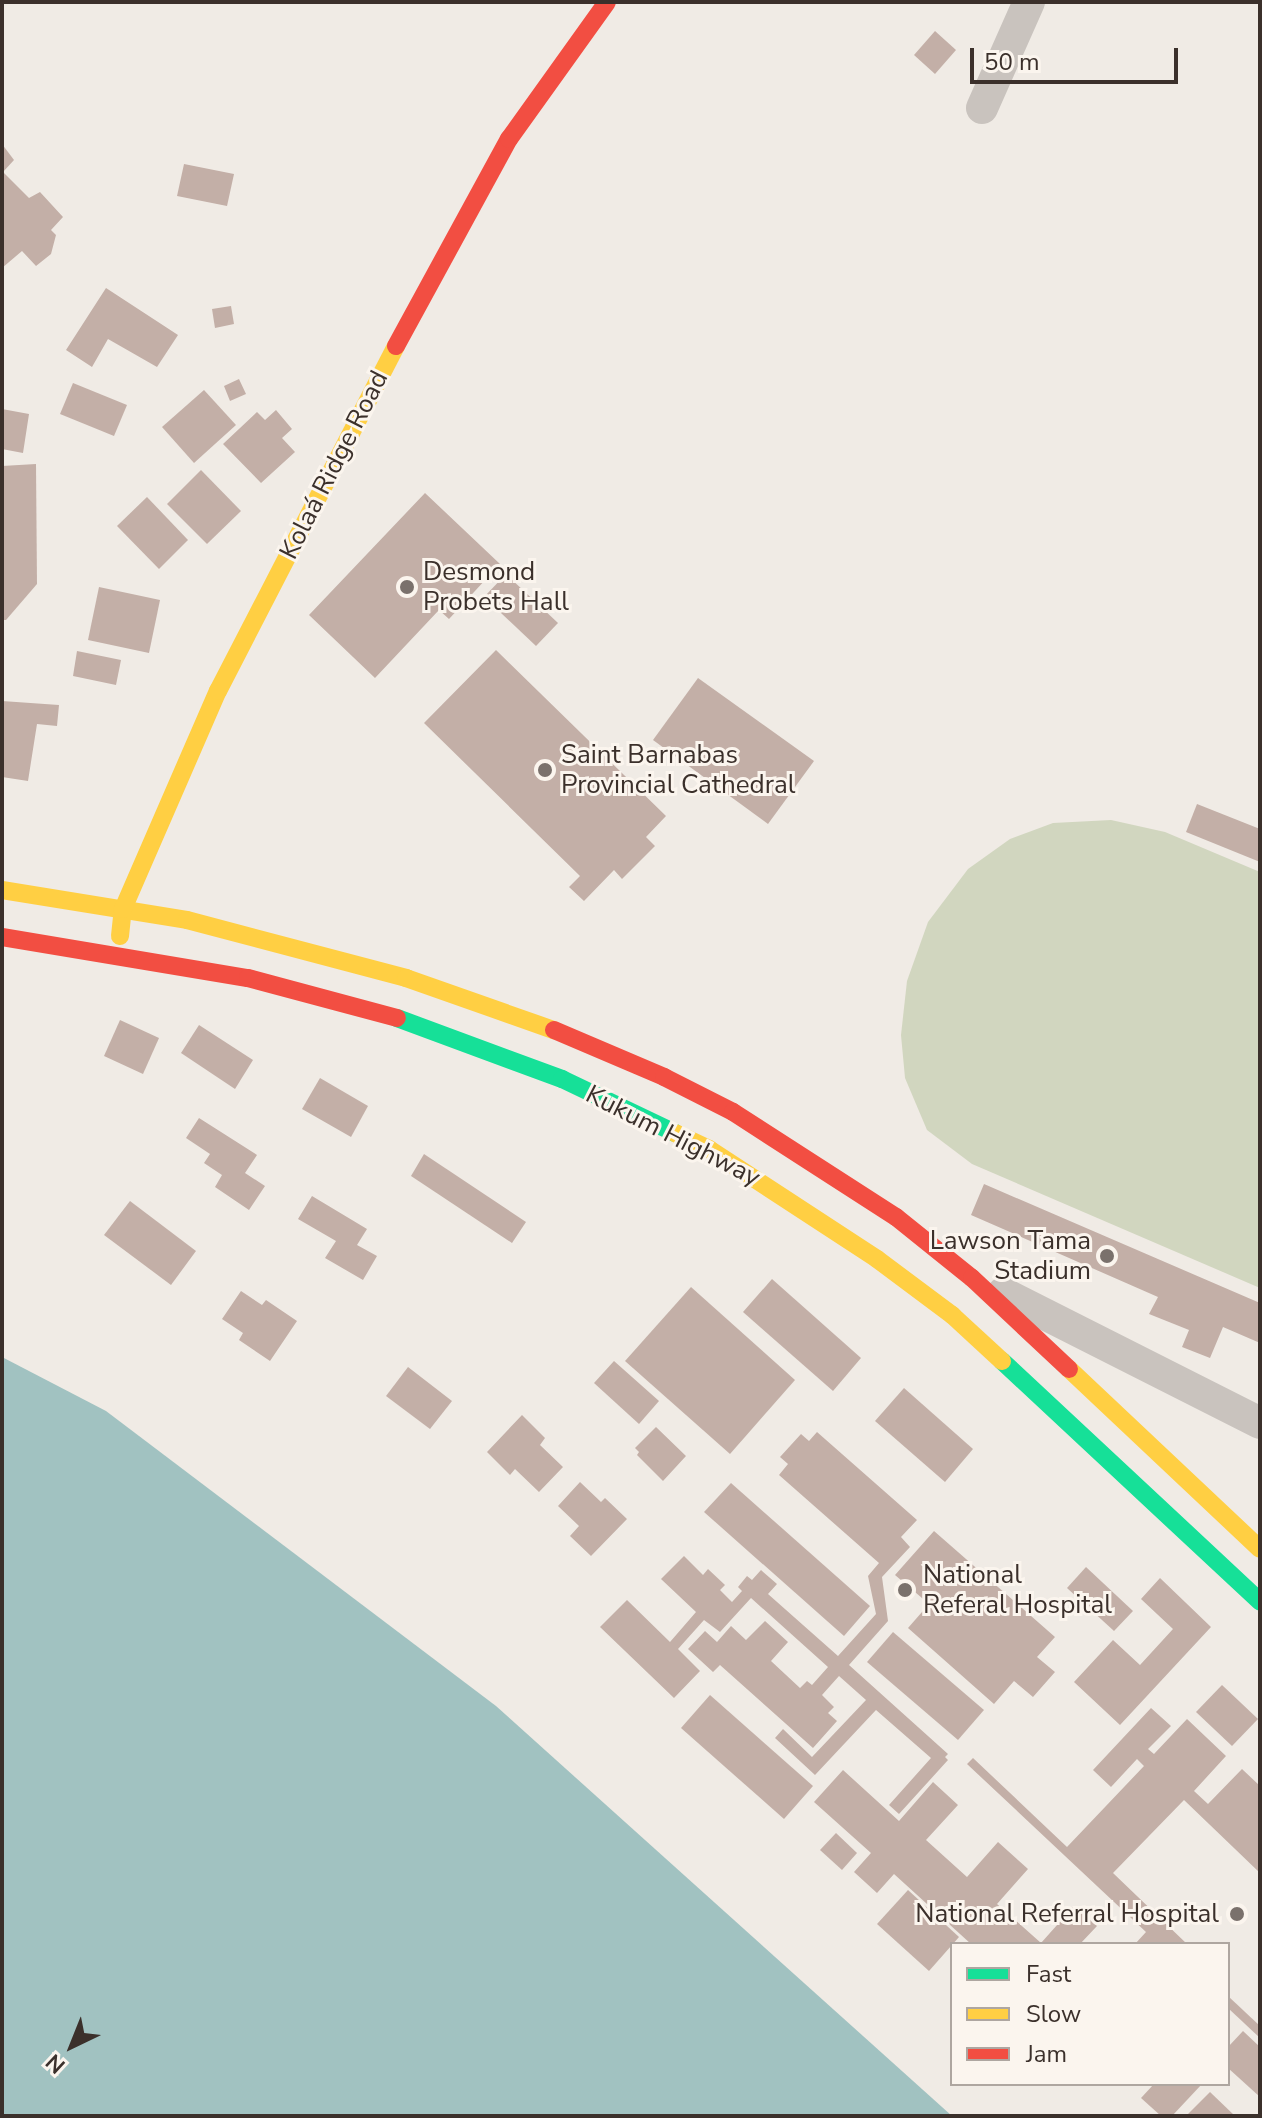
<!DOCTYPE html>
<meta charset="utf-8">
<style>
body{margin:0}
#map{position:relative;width:1262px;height:2118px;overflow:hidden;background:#f0ebe5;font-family:"Nunito Sans",sans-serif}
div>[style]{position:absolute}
.green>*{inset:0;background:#d1d6bf}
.water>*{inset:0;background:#a1c2c1}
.building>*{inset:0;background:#c3afa7}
.street>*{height:32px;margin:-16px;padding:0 16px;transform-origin:16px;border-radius:16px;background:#c9c3be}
.fast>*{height:18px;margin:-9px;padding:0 9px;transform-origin:9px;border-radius:9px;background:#16e098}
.slow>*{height:18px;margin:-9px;padding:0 9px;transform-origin:9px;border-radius:9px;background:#ffcf43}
.jam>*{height:18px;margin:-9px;padding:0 9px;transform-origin:9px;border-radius:9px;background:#f24e42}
.dots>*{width:22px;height:22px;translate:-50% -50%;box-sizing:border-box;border:4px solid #fbf5ee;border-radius:50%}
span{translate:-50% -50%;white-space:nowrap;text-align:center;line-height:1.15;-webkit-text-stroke:6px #fbf5ee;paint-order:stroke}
.street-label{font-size:26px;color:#3b302b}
.poi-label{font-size:26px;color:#3b302b}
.left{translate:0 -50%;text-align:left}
.right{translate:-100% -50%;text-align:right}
.frame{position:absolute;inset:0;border:4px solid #3b302b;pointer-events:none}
.legend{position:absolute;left:950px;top:1942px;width:280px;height:144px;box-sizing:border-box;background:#fbf5ee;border:2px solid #aea6a0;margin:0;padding:10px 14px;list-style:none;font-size:24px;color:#3b302b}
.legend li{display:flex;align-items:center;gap:16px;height:40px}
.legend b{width:40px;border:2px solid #aea6a0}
.north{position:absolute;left:32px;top:2006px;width:80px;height:80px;-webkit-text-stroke:6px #fbf5ee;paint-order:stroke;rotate:223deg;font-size:22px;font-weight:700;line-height:32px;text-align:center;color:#3b302b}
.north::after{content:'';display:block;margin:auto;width:28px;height:36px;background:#3b302b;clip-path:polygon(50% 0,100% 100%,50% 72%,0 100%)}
.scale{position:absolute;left:970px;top:48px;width:208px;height:36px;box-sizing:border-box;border:4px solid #3b302b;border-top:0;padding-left:10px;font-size:24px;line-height:28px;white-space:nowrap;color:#3b302b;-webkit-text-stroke:6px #fbf5ee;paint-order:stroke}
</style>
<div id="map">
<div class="green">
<div style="clip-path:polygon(1111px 820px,1165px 832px,1260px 872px,1260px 1288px,972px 1164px,927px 1130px,905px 1078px,901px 1035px,907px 981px,928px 922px,968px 869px,1010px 839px,1053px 823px)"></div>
</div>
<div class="water">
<div style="clip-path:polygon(2px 1357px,106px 1411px,496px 1706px,952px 2116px,2px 2116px)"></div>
</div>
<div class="building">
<div style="clip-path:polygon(935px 31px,956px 50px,935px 74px,914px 55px)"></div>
<div style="clip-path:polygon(2px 144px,14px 160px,3px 172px,29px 198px,40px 192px,63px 217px,51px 230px,56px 235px,51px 254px,36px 266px,22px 251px,2px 268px)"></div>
<div style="clip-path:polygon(184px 164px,234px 174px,227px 206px,177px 196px)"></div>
<div style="clip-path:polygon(106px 288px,178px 335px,157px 367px,108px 339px,92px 367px,66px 350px)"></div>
<div style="clip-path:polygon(231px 306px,234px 324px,215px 328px,212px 309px)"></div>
<div style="clip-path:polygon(239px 379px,246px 394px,230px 401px,224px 386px)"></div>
<div style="clip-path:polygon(73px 383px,127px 405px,114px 436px,60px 414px)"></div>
<div style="clip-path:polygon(204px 390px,236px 425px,194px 463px,162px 427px)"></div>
<div style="clip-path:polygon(2px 409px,29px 414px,23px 453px,2px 449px)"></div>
<div style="clip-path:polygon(276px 410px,292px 429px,282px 438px,295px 452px,261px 483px,223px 444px,257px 412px,265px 420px)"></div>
<div style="clip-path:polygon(36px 464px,37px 584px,6px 620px,2px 620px,2px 466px)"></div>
<div style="clip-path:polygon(201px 470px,241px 511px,207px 544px,167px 504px)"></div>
<div style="clip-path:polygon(425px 493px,500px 564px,449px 619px,439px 610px,375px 678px,309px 615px)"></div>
<div style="clip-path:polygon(147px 497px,188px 540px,159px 569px,117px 526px)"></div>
<div style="clip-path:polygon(506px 574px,558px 623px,536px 646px,484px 597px)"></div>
<div style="clip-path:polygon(99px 587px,160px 600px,149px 653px,88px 640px)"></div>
<div style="clip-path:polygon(496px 650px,666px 816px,646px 837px,655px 846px,622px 879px,614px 870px,584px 901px,569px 887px,580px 876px,424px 723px)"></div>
<div style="clip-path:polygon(77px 651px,121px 660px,116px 685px,73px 676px)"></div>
<div style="clip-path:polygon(698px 678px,814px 761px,768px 824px,653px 740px)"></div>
<div style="clip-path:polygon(2px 701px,59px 705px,57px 726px,37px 724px,28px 781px,2px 777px)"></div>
<div style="clip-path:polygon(1197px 804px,1260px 829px,1260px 862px,1186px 832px)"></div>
<div style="clip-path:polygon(120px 1020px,159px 1038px,143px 1074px,104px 1056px)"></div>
<div style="clip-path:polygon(199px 1025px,253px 1060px,235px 1089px,181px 1053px)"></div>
<div style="clip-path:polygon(320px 1078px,368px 1106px,351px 1137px,302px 1109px)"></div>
<div style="clip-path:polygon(199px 1118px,257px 1155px,245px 1173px,265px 1186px,249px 1210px,215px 1187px,222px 1175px,204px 1163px,210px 1154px,186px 1138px)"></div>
<div style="clip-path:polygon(424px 1154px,526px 1222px,512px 1243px,411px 1176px)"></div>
<div style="clip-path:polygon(984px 1184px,1260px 1303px,1260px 1343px,1223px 1327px,1210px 1358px,1182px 1347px,1189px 1330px,1149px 1314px,1158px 1297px,971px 1215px)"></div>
<div style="clip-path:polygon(312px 1196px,367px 1229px,357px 1245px,377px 1256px,363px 1280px,325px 1258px,336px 1241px,298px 1219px)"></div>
<div style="clip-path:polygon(130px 1201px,196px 1251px,171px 1285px,104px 1235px)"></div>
<div style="clip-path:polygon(772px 1279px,861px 1358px,833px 1391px,743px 1312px)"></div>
<div style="clip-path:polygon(691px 1287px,795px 1380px,730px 1454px,625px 1361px)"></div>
<div style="clip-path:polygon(241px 1291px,262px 1305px,266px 1300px,297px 1321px,270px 1361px,239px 1340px,243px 1333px,222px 1319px)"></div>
<div style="clip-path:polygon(614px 1361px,659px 1401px,639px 1424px,594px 1383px)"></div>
<div style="clip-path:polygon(408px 1367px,452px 1401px,430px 1429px,386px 1396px)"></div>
<div style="clip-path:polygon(904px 1388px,973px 1449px,945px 1482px,875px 1421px)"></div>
<div style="clip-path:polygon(522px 1415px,545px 1438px,540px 1445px,563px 1467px,539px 1492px,515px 1469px,510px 1475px,487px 1452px)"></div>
<div style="clip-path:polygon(656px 1427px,686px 1456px,663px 1481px,637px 1455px,639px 1452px,635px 1448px)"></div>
<div style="clip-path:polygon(817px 1432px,917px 1520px,901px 1537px,910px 1547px,882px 1577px,888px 1621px,849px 1665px,948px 1754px,945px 1757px,948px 1760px,899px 1814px,889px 1805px,931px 1758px,876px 1710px,815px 1775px,775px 1738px,783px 1729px,812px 1757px,866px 1700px,839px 1676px,822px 1695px,834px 1707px,828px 1713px,837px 1721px,813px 1748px,720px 1665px,713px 1672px,688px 1649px,705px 1631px,717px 1642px,731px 1626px,746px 1640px,765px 1621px,788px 1642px,771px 1661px,800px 1688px,807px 1681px,812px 1685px,828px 1667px,751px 1598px,720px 1632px,704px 1620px,678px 1649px,700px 1671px,674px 1698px,600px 1627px,627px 1600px,670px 1642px,696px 1612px,661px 1579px,684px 1556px,703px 1575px,708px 1569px,725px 1585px,720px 1590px,732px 1602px,742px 1591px,738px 1587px,747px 1576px,752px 1580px,761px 1570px,777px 1584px,768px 1594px,838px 1656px,876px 1614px,868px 1576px,879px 1563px,779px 1475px,788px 1464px,780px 1457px,801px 1434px,809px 1441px)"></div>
<div style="clip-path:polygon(580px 1482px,601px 1502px,605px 1498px,627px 1519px,591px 1556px,570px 1536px,579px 1526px,558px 1506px)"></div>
<div style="clip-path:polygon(731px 1483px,870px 1606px,844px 1636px,704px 1512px)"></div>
<div style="clip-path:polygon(934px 1531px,1055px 1637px,1037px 1657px,1055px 1672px,1033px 1697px,1014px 1681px,994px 1704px,908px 1628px,929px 1604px,895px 1575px)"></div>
<div style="clip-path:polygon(1086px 1567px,1133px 1611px,1114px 1631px,1067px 1588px)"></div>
<div style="clip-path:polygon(1160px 1578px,1211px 1627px,1120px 1725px,1074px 1682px,1113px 1640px,1140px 1665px,1173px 1629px,1141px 1599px)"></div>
<div style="clip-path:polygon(893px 1632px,984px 1710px,958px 1740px,867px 1662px)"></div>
<div style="clip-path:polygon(1222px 1685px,1258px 1719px,1232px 1746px,1196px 1712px)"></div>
<div style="clip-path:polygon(710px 1695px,813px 1786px,784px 1819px,681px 1728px)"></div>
<div style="clip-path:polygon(1151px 1708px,1171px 1726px,1148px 1749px,1154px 1754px,1187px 1719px,1226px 1756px,1194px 1791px,1208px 1804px,1242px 1769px,1260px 1786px,1260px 1873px,1184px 1800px,1113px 1873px,1187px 1944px,1135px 1944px,1146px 1932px,967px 1764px,973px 1758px,1067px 1847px,1144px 1766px,1137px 1759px,1111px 1787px,1093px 1770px)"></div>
<div style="clip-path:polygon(843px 1770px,899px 1821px,933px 1782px,958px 1805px,926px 1840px,967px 1877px,998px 1842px,1028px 1869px,997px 1904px,1041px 1943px,1074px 1906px,1097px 1926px,1080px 1944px,971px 1944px,894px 1874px,877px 1893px,854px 1872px,871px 1853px,814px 1802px)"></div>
<div style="clip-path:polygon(836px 1833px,857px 1853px,842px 1870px,820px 1850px)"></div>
<div style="clip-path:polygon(908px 1890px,959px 1937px,929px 1971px,877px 1924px)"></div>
<div style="clip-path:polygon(1228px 1996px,1260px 2026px,1260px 2038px,1228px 2008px)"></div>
<div style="clip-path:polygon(1243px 2031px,1260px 2047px,1260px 2097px,1228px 2068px,1228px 2047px)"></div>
<div style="clip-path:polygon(1154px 2084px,1202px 2084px,1172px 2116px,1161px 2116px,1141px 2098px)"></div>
<div style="clip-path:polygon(1210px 2092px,1235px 2116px,1186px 2116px)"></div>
</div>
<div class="street">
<div style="left:982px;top:108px;width:116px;rotate:-66.1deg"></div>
<div style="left:1003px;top:1293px;width:288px;rotate:26.8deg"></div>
</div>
<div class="fast">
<div style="left:397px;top:1018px;width:176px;rotate:20.3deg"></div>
<div style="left:562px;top:1079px;width:125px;rotate:25.5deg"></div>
<div style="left:1002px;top:1361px;width:353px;rotate:43deg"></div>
</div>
<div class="slow">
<div style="left:2px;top:890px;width:187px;rotate:9.2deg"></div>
<div style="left:187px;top:920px;width:227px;rotate:14.8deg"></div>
<div style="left:406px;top:978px;width:157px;rotate:19.4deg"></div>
<div style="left:120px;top:936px;width:27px;rotate:-84deg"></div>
<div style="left:123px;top:909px;width:238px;rotate:-66.5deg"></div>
<div style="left:218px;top:691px;width:388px;rotate:-62.7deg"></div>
<div style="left:675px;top:1133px;width:38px;rotate:25deg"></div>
<div style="left:709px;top:1149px;width:201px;rotate:33.2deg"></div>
<div style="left:877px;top:1259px;width:94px;rotate:36.7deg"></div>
<div style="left:952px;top:1315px;width:68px;rotate:42.6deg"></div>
<div style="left:1069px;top:1369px;width:262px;rotate:43.3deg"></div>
</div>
<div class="jam">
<div style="left:396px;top:346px;width:236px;rotate:-61.4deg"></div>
<div style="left:509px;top:139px;width:168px;rotate:-54.4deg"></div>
<div style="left:2px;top:937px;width:249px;rotate:9.5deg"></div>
<div style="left:248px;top:978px;width:154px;rotate:15deg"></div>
<div style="left:554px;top:1030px;width:120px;rotate:23.1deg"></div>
<div style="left:664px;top:1077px;width:77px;rotate:26.9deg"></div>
<div style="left:733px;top:1112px;width:194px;rotate:32.8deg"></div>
<div style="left:896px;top:1217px;width:97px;rotate:38.8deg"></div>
<div style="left:972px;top:1278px;width:133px;rotate:43.2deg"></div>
</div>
<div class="dots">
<div style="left:407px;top:587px;background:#7a716c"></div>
<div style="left:545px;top:770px;background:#7a716c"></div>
<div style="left:1107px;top:1256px;background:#7a716c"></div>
<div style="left:905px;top:1590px;background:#7a716c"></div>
<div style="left:1237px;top:1914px;background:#7a716c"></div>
</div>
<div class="street-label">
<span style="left:334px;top:465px;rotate:-63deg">Kolaá Ridge Road</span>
<span style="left:673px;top:1136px;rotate:27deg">Kukum Highway</span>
</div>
<div class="poi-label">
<span class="left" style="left:423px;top:587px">Desmond<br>Probets Hall</span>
<span class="left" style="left:561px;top:770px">Saint Barnabas<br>Provincial Cathedral</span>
<span class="right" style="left:1091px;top:1256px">Lawson Tama<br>Stadium</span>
<span class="left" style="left:923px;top:1590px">National<br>Referal Hospital</span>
<span class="right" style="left:1219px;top:1914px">National Referral Hospital</span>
</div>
<div class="frame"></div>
<ul class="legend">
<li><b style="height:10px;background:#16e098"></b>Fast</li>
<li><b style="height:10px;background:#ffcf43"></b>Slow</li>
<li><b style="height:10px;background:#f24e42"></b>Jam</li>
</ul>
<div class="north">N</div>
<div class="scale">50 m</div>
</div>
